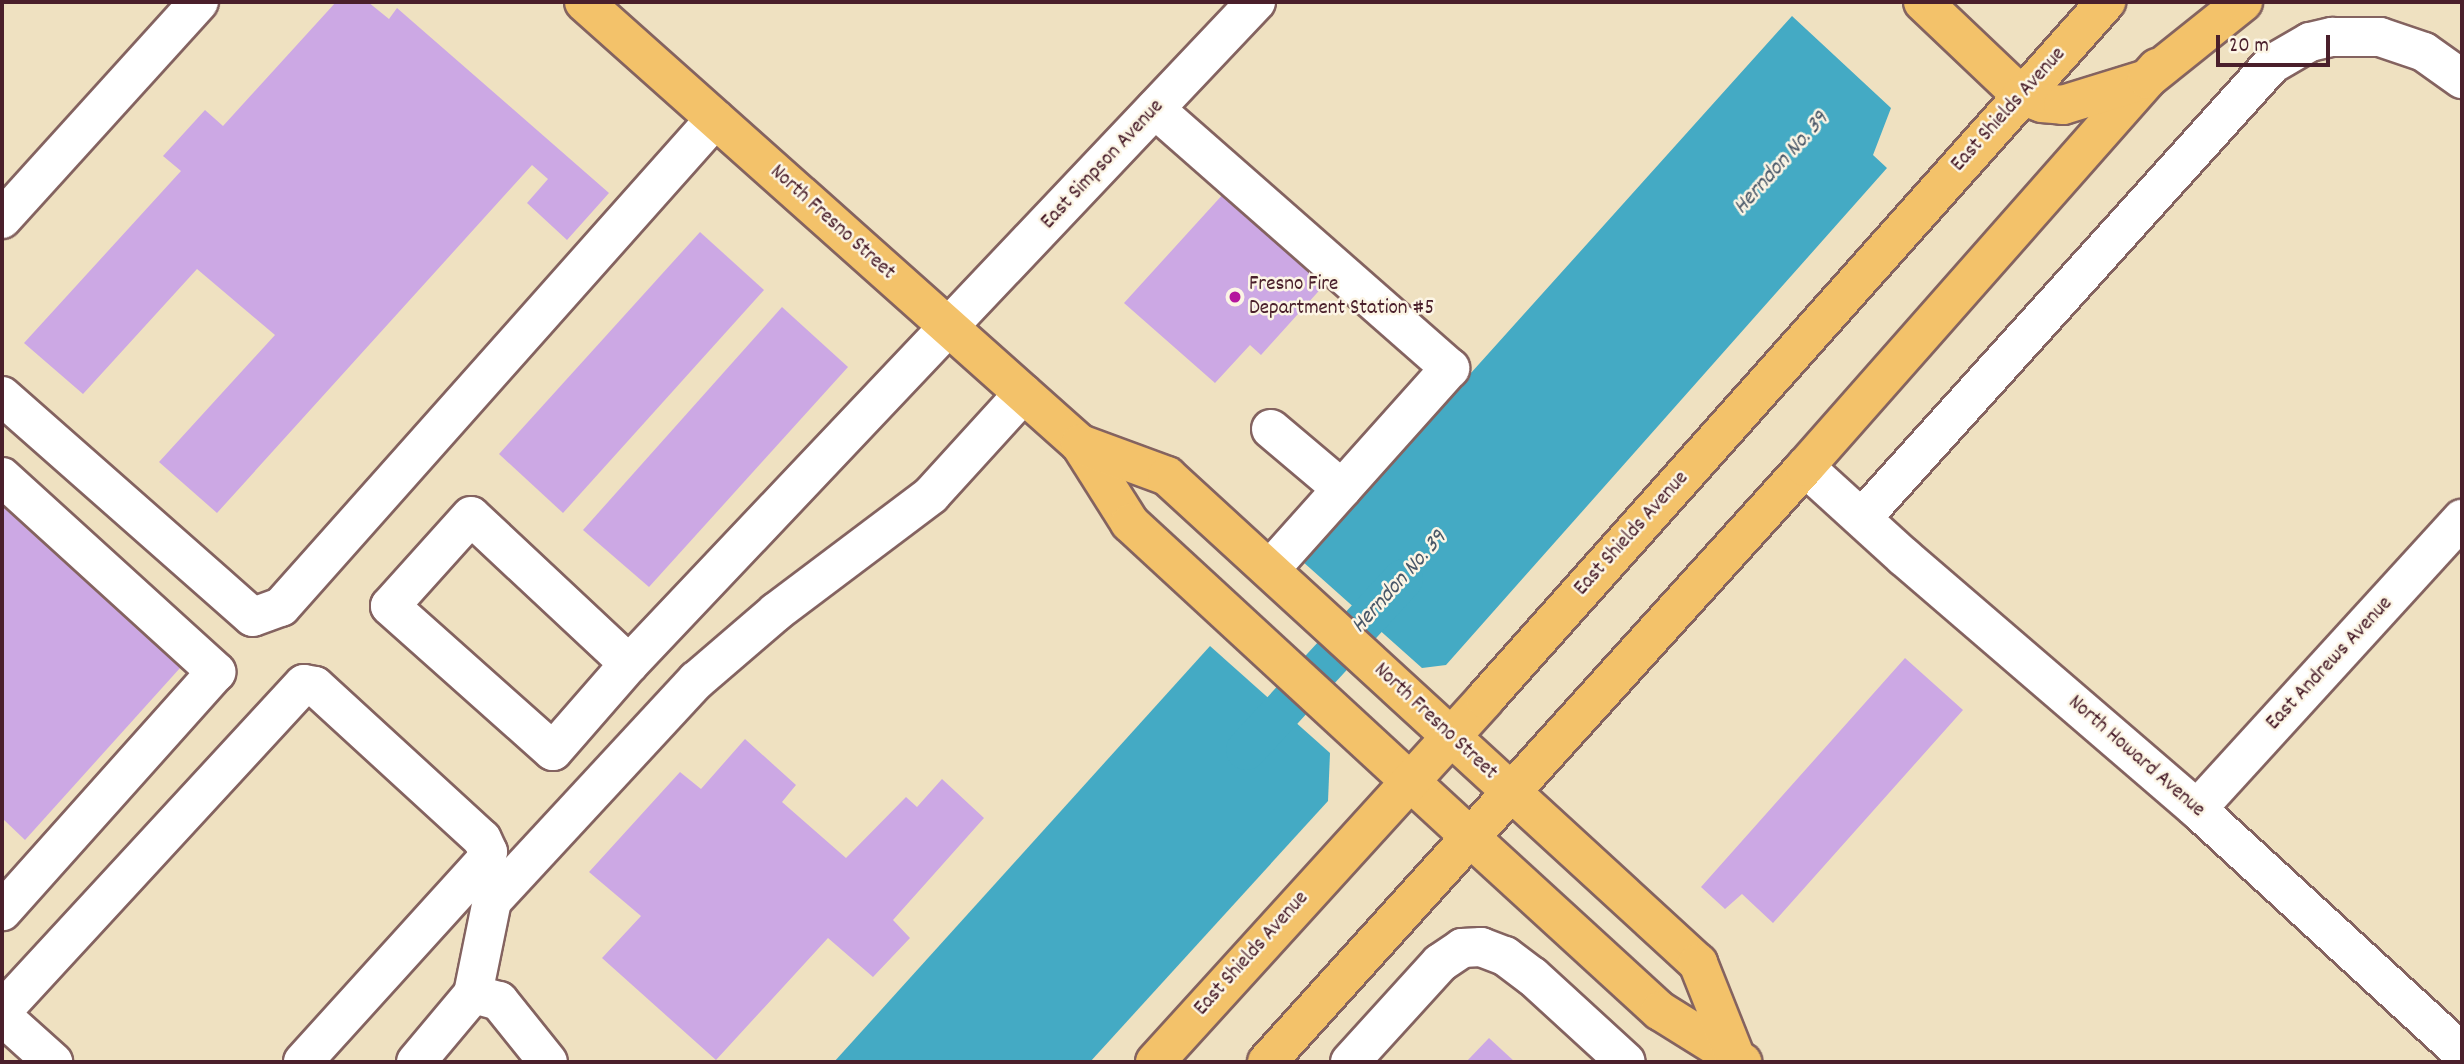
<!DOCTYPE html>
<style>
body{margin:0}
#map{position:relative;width:2464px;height:1064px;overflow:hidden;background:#efe1c1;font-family:Dekko,sans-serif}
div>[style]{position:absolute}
.water>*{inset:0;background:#44aac4}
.canal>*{height:40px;margin:-20px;padding:0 20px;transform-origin:20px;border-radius:20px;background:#44aac4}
.building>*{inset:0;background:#cca8e4}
.roads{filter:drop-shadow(2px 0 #846360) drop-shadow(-2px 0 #846360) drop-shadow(0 2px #846360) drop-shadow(0 -2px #846360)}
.minor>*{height:38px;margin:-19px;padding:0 19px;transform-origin:19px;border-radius:19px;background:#fff}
.major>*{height:38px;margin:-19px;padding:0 19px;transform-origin:19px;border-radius:19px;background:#f3c26a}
.highway>*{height:38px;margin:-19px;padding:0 19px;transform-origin:19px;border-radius:19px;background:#f3c26a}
.dots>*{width:19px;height:19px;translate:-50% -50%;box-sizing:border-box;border:4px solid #fcf5e5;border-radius:50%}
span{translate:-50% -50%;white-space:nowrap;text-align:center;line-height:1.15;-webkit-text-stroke:5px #fcf5e5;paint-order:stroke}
.street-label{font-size:21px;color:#4a1f2b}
.poi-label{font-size:21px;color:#4a1f2b}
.left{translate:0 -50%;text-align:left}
.water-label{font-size:23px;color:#485768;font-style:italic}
.frame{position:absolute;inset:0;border:4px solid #4a1f2b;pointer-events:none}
.scale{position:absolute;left:2216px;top:35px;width:114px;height:32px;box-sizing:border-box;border:4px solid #4a1f2b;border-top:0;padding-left:9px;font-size:21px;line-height:24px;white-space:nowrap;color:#4a1f2b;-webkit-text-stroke:5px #fcf5e5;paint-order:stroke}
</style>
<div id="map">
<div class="water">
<div style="clip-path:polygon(1792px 16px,1891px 108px,1873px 155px,1887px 168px,1446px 665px,1422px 668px,1302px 561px)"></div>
<div style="clip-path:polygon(1210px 646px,1330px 753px,1328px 801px,1090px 1062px,834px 1062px)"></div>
</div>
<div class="canal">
<div style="left:1246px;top:750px;width:232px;rotate:-47.4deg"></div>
</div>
<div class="building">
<div style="clip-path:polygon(336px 2px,368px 2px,389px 19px,397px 8px,609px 193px,567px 240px,527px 203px,548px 179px,532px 165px,217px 513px,159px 462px,275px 335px,197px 269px,83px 394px,24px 343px,181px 171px,163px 156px,205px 110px,223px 126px)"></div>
<div style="clip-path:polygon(1225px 192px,1326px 283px,1261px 355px,1250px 345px,1215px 383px,1124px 303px)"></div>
<div style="clip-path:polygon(700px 232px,764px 290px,563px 513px,499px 454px)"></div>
<div style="clip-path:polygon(782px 307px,848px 367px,649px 587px,583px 530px)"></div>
<div style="clip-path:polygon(2px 506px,180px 668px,25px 840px,2px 818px)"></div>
<div style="clip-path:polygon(1905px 658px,1963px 710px,1773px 923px,1742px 894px,1725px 909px,1701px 887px)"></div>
<div style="clip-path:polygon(745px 739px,796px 785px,782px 802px,846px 858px,906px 797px,917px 807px,942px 779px,984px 818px,893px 920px,910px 938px,873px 977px,828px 938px,716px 1060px,602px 958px,641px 916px,589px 872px,680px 772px,701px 789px)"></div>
<div style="clip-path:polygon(1489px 1038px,1515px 1062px,1466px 1062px)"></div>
</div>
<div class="roads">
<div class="minor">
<div style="left:1155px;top:109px;width:393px;rotate:41.3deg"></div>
<div style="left:1450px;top:368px;width:270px;rotate:131.8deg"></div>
<div style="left:2px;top:219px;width:293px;rotate:-47.8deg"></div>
<div style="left:2px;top:396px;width:334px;rotate:41.4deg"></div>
<div style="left:253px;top:617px;width:30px;rotate:-20deg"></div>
<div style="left:281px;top:607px;width:653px;rotate:-48.35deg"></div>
<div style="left:1271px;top:429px;width:93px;rotate:40.2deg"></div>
<div style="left:1805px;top:467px;width:134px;rotate:42.3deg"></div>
<div style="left:1904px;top:557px;width:386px;rotate:40.7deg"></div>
<div style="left:2197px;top:809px;width:360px;rotate:42.6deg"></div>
<div style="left:2px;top:477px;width:290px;rotate:42.3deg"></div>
<div style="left:216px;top:672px;width:321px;rotate:131.8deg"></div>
<div style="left:1862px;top:518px;width:612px;rotate:-47.92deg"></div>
<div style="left:2272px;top:64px;width:44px;rotate:-30.1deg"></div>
<div style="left:2310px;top:42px;width:23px;rotate:-13deg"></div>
<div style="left:2332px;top:37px;width:48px"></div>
<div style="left:2380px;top:37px;width:46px;rotate:18.8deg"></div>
<div style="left:2424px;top:52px;width:47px;rotate:35.4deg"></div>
<div style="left:629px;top:664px;width:216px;rotate:-136.9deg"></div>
<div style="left:471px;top:516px;width:121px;rotate:132deg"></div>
<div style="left:390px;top:606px;width:218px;rotate:41.7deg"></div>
<div style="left:553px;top:751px;width:116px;rotate:-48.9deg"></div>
<div style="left:629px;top:664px;width:912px;rotate:-46.56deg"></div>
<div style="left:2197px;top:809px;width:393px;rotate:-47.6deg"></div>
<div style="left:473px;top:994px;width:27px;rotate:15deg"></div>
<div style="left:499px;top:1001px;width:78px;rotate:51.2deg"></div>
<div style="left:2px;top:1011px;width:445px;rotate:-47.3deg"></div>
<div style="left:304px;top:684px;width:11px;rotate:10deg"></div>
<div style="left:315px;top:686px;width:226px;rotate:42.5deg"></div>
<div style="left:482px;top:839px;width:14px;rotate:65deg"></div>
<div style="left:488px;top:852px;width:9px;rotate:108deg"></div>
<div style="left:485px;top:861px;width:271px;rotate:132.2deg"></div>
<div style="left:2px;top:1016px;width:69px;rotate:42deg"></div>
<div style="left:416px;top:1062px;width:89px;rotate:-50deg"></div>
<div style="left:473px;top:994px;width:95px;rotate:-78.5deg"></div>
<div style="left:492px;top:901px;width:301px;rotate:-47.2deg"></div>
<div style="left:697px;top:680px;width:104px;rotate:-40.7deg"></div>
<div style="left:776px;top:612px;width:194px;rotate:-37deg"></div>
<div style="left:931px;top:495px;width:137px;rotate:-47.7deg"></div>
<div style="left:1350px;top:1062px;width:134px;rotate:-47.7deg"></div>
<div style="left:1440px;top:963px;width:27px;rotate:-34deg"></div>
<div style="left:1462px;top:948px;width:19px;rotate:-3deg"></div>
<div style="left:1481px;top:947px;width:26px;rotate:21deg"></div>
<div style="left:1505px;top:956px;width:34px;rotate:37deg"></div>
<div style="left:1532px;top:976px;width:127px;rotate:42.5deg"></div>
</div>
<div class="major">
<div style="left:584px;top:2px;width:664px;rotate:41.71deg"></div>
<div style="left:1080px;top:444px;width:93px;rotate:57.7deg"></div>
<div style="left:1130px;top:523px;width:464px;rotate:42.7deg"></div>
<div style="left:1471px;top:838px;width:256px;rotate:42.5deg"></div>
<div style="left:1660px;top:1011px;width:97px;rotate:31.9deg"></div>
<div style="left:1080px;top:444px;width:93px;rotate:20.2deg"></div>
<div style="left:1167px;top:476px;width:721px;rotate:42.53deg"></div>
<div style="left:1698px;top:963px;width:100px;rotate:68.3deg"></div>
<div style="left:1155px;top:1062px;width:491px;rotate:-47.7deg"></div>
<div style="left:1485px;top:699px;width:934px;rotate:-48.3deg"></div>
<div style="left:1267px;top:1062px;width:802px;rotate:-47.88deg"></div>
<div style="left:1805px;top:467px;width:532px;rotate:-48.58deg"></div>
</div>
<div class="highway">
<div style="left:1923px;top:2px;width:135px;rotate:43.5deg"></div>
<div style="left:2021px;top:95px;width:22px;rotate:21deg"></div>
<div style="left:2042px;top:103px;width:21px;rotate:5deg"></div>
<div style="left:2063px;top:105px;width:88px;rotate:-17.2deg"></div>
<div style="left:2147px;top:79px;width:123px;rotate:-38.7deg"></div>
</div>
</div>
<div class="dots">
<div style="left:1235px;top:297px;background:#b5179e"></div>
</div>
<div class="street-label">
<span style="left:2009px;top:110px;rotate:-48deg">East Shields Avenue</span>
<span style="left:1103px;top:165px;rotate:-47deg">East Simpson Avenue</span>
<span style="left:832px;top:223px;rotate:42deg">North Fresno Street</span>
<span style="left:1632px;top:534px;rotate:-48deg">East Shields Avenue</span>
<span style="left:2330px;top:664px;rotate:-47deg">East Andrews Avenue</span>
<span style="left:1435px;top:722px;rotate:43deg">North Fresno Street</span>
<span style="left:2136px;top:757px;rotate:41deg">North Howard Avenue</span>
<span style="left:1252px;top:954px;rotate:-48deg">East Shields Avenue</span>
</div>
<div class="poi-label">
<span class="left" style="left:1249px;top:297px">Fresno Fire<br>Department Station #5</span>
</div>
<div class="water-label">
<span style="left:1782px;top:164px;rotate:-48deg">Herndon No. 39</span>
<span style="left:1400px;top:583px;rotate:-48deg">Herndon No. 39</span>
</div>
<div class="frame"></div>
<div class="scale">20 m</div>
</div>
